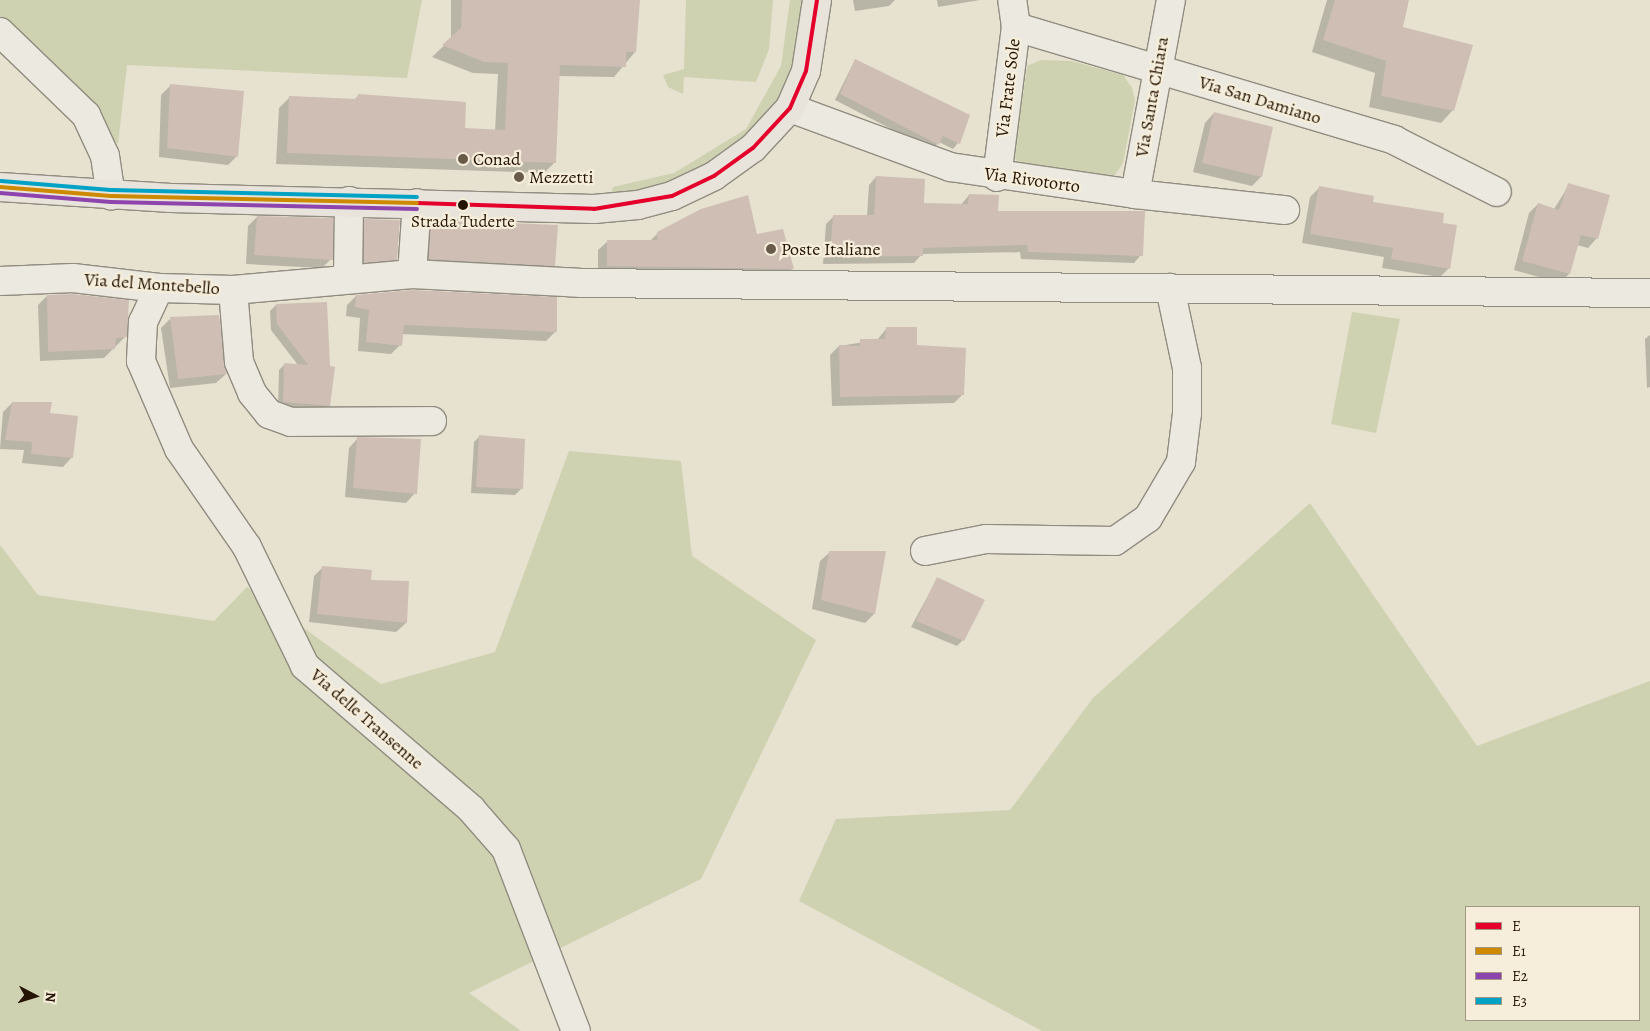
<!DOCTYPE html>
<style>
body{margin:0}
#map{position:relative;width:1650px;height:1031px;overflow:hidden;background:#e7e1d0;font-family:Alegreya,serif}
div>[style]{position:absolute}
.green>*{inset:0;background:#ced2b0}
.shadow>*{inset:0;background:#0003}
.building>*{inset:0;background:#cebeb4}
.roads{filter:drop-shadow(1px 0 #918c80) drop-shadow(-1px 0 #918c80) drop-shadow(0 1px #918c80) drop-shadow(0 -1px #918c80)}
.minor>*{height:28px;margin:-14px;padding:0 14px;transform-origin:14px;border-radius:14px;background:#ece9e0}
.major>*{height:28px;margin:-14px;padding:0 14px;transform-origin:14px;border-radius:14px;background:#e9e4db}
.bus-1>*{height:4px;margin:-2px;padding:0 2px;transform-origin:2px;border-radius:2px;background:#e4002b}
.bus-2>*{height:4px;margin:-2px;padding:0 2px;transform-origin:2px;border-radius:2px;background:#cd8900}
.bus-3>*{height:4px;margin:-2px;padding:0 2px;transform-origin:2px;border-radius:2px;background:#8e44ad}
.bus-4>*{height:4px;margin:-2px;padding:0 2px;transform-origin:2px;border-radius:2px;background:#02a2c4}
.dots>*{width:14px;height:14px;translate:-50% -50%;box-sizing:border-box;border:2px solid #f6eeda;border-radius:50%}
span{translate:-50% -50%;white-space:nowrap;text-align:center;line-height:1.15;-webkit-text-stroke:4.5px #f6eeda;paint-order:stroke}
.bus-label{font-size:17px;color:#241302}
.street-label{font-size:18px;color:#241302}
.poi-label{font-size:18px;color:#241302}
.left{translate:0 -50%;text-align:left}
.legend{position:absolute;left:1465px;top:906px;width:175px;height:115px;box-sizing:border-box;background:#f6eeda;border:1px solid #a29684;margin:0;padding:6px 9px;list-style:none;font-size:15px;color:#241302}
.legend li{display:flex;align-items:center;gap:10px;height:25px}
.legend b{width:25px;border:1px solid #a29684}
.north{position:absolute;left:10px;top:971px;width:50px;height:50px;-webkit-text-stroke:4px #f6eeda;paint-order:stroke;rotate:95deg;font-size:14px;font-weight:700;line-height:20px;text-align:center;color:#241302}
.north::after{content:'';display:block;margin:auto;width:18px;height:22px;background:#241302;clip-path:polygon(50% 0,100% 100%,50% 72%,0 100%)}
</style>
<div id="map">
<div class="green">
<div style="clip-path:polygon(0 0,422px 0,407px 78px,127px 65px,118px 144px,0 36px)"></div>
<div style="clip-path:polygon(686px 0,773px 0,769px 49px,756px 82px,684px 77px,683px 94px,668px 87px,663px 75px,684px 69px)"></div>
<div style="clip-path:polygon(790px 0,802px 0,800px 48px,785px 92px,763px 127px,716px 162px,667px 187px,610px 196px,613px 187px,674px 173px,746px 129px,781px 66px)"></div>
<div style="clip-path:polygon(1041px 60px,1071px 61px,1123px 75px,1132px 88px,1135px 100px,1123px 163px,1115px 175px,1099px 180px,1022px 170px,1014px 156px,1027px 66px)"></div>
<div style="clip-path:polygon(1352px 312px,1400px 319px,1376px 433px,1331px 424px)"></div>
<div style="clip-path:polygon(569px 451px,681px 461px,692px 556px,816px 640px,701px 879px,469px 993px,521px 1031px,0 1031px,0 545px,38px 595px,214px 621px,247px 587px,381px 684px,495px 652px)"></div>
<div style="clip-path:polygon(evenodd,1310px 503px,1477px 746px,1650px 681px,1650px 1031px,1042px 1031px,799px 901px,836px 819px,1010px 810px,1093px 698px,1310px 503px,1466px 907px,1639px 907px,1639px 1020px,1466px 1020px,1466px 907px)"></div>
</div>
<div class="shadow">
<div style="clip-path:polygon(451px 0,638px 0,635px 52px,614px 77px,559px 76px,555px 162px,544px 173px,276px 164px,279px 108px,290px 97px,354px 100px,358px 96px,463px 129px,495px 131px,498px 74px,473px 73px,432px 57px,451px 39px)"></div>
<div style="clip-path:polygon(853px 0,895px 0,889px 6px,855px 11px)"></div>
<div style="clip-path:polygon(937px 0,980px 0,938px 7px)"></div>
<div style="clip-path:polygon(1327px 0,1408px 0,1402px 28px,1453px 110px,1441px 123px,1369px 107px,1375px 73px,1312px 52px)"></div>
<div style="clip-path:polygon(855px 60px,958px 143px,953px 149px,939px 142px,932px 150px,835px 100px)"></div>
<div style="clip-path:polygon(170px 86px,237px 156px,228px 165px,159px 157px,161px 95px)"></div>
<div style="clip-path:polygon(1214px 113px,1261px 177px,1252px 186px,1193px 172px,1205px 123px)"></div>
<div style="clip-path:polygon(876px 177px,923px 205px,961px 205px,969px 195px,997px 212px,1141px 255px,1134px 263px,1021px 259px,1020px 252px,922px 254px,914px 263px,823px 264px,826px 224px,834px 216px,867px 216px,869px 185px)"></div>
<div style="clip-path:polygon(1569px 185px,1597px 238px,1588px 248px,1577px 245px,1569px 274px,1560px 283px,1514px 270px,1529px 213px,1538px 204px,1554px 209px)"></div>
<div style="clip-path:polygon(1319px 188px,1441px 224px,1449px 268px,1440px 277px,1382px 268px,1384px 257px,1302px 243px,1310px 197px)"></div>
<div style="clip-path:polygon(257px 217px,331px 259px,322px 268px,246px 264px,248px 226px)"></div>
<div style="clip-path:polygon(365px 220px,396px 259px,390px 265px,358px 268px,359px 226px)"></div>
<div style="clip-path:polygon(432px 222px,554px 265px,546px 273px,421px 267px,424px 230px)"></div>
<div style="clip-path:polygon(658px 233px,793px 268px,784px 277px,598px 274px,598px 250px,608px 241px,649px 242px)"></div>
<div style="clip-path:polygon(47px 296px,125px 337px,104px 358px,40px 361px,38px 305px)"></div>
<div style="clip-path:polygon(356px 296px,556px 299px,555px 332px,546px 341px,402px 334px,400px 345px,391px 354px,358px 351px,360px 318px,346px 316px,347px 305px)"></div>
<div style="clip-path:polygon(326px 303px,329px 406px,323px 412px,278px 408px,279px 370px,285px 364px,298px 365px,271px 330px,270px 311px,276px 305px)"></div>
<div style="clip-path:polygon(170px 319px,226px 374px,216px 383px,170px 388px,161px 328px)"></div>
<div style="clip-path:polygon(887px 328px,916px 346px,963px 394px,954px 403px,832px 406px,830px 355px,839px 346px,877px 340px)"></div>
<div style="clip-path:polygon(1650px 335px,1650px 387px,1647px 388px,1645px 339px)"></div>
<div style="clip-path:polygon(12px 403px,48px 415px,72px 457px,63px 467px,22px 463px,24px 450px,0 449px,3px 412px)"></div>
<div style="clip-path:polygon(480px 436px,521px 489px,515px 495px,471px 493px,474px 442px)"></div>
<div style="clip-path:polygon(358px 438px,415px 493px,406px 503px,345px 497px,349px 448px)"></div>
<div style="clip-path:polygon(830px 552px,874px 614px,865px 623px,812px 609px,820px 561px)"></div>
<div style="clip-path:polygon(323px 567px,370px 581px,406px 623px,396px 632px,309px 622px,314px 576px)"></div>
<div style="clip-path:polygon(937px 579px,963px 640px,957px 646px,911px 627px)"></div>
</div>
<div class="building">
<div style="clip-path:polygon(462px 0,640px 0,636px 52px,626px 52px,626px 67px,560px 65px,556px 163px,287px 153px,289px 96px,357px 99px,358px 94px,466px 102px,465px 128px,505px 130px,508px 63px,484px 62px,442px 45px,461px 28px)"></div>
<div style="clip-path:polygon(1335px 0,1409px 0,1403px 27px,1473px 45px,1454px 111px,1381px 96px,1386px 61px,1323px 40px)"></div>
<div style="clip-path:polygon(855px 59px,970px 115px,960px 144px,943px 136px,939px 145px,840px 94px)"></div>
<div style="clip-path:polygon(170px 84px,244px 91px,238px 157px,167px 148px)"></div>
<div style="clip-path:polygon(1214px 112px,1273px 127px,1262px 177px,1202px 163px)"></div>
<div style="clip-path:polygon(876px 176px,925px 179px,924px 203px,968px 204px,969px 194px,999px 195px,998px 211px,1145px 211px,1143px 256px,1028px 252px,1027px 245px,923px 248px,923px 256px,830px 257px,833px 215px,874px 215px)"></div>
<div style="clip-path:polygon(1568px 183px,1610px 195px,1598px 239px,1581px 235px,1570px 274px,1522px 261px,1538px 203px,1559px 210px)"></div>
<div style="clip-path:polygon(1319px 186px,1374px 196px,1373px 202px,1444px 213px,1443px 223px,1457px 225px,1450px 269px,1391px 259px,1393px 248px,1310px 234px)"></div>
<div style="clip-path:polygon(748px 195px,757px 234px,783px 229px,794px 269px,607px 266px,607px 240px,657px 240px,657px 232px,701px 209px)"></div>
<div style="clip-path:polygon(257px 216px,333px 218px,333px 260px,254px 255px)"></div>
<div style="clip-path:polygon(364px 219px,400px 220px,397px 260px,364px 263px)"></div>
<div style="clip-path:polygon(431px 220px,558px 225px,555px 266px,429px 259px)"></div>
<div style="clip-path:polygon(412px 290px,557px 297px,557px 332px,404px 325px,402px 346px,366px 342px,369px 310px,355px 307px,356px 295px)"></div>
<div style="clip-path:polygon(72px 294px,129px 300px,127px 337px,116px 338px,115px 349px,48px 352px,47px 295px)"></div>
<div style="clip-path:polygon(327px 302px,330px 366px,335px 367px,330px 406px,283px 402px,284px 363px,308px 365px,277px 324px,276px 304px)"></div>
<div style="clip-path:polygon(219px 315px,227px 374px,178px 379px,170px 317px)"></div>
<div style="clip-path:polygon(886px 327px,917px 327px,917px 345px,966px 348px,964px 395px,840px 397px,839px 345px,860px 346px,860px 339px,885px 339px)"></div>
<div style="clip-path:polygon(12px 402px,52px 402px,50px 413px,78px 416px,73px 458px,31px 454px,32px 442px,5px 440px)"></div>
<div style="clip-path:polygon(479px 435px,525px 439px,523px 489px,476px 487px)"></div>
<div style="clip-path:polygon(357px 437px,421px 439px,417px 494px,353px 488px)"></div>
<div style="clip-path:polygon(829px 551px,886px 551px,875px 614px,821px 600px)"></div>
<div style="clip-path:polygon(322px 566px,372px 570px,371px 580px,409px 581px,407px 623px,317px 614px)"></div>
<div style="clip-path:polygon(937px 577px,985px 600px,964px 641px,916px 621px)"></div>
</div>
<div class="roads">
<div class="minor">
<div style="left:1016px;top:27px;width:395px;rotate:16.6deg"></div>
<div style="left:1394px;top:140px;width:115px;rotate:26.8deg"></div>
<div style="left:0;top:32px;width:120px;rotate:44deg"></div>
<div style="left:86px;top:115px;width:45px;rotate:65.1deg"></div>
<div style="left:105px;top:156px;width:40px;rotate:81.5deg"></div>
<div style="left:790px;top:108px;width:171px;rotate:20.2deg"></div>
<div style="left:950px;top:167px;width:187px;rotate:8.3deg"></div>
<div style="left:1135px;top:194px;width:151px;rotate:6.1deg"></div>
<div style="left:997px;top:177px;width:151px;rotate:-82.8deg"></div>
<div style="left:1016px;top:27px;width:27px;rotate:-98deg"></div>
<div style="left:1135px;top:194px;width:197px;rotate:-79.5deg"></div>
<div style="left:412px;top:274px;width:71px;rotate:-86deg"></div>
<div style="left:348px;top:277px;width:76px;rotate:-89.2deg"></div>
<div style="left:0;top:281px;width:73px;rotate:-2.4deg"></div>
<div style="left:73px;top:278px;width:87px;rotate:6.6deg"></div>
<div style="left:159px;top:288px;width:74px;rotate:1.5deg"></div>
<div style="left:233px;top:290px;width:180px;rotate:-5.1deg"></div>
<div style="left:412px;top:274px;width:170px;rotate:3deg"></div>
<div style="left:582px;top:283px;width:1068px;rotate:0.54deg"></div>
<div style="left:159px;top:288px;width:38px;rotate:115deg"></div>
<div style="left:143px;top:322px;width:39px;rotate:93deg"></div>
<div style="left:141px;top:361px;width:96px;rotate:66.6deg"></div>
<div style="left:179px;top:449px;width:119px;rotate:55.2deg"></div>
<div style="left:247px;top:547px;width:132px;rotate:64deg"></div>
<div style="left:305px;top:666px;width:219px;rotate:40.7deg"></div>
<div style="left:471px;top:809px;width:53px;rotate:48.8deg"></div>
<div style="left:506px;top:849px;width:195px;rotate:69deg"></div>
<div style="left:233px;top:290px;width:72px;rotate:85.2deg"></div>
<div style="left:239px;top:362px;width:34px;rotate:67deg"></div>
<div style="left:252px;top:393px;width:27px;rotate:51deg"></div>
<div style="left:269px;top:414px;width:23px;rotate:20deg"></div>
<div style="left:291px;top:422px;width:141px;rotate:-0.4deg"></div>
<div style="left:925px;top:551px;width:62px;rotate:-11.1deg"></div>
<div style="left:986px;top:539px;width:129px;rotate:0.9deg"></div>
<div style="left:1115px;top:541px;width:40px;rotate:-34.9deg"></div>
<div style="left:1148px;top:518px;width:65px;rotate:-59.5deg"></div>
<div style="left:1181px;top:462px;width:49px;rotate:-83deg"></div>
<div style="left:1187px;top:413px;width:45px;rotate:-90deg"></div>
<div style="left:1187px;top:368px;width:82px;rotate:-102deg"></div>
</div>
<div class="major">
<div style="left:0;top:187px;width:171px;rotate:3.7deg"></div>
<div style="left:171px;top:198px;width:423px;rotate:1.5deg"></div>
<div style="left:594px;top:209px;width:44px;rotate:-5.2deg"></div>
<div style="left:638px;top:205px;width:35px;rotate:-15deg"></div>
<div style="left:672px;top:196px;width:47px;rotate:-25.5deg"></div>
<div style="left:714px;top:176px;width:48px;rotate:-35.7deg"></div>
<div style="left:753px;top:148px;width:54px;rotate:-47.2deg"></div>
<div style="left:790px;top:108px;width:40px;rotate:-66.6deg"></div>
<div style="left:806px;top:71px;width:72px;rotate:-81.2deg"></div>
</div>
</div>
<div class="bus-1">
<div style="left:417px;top:203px;width:177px;rotate:1.9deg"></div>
<div style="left:594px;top:209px;width:79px;rotate:-9.5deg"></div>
<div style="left:672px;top:196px;width:47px;rotate:-25.5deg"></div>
<div style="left:714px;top:176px;width:48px;rotate:-35.7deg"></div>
<div style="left:753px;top:148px;width:54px;rotate:-47.2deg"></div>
<div style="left:790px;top:108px;width:40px;rotate:-66.6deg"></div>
<div style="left:806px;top:71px;width:72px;rotate:-81.2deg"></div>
</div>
<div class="bus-2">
<div style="left:0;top:187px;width:111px;rotate:4.6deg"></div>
<div style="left:111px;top:196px;width:306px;rotate:1.3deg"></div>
</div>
<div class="bus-3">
<div style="left:0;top:193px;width:111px;rotate:4.6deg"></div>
<div style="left:111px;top:202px;width:306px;rotate:1.3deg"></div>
</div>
<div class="bus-4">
<div style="left:1px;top:181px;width:110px;rotate:4.7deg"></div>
<div style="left:111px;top:190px;width:306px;rotate:1.3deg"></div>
</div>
<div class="dots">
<div style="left:463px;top:159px;background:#685b4a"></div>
<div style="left:519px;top:177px;background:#685b4a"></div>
<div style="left:463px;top:205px;background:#241302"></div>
<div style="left:771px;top:249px;background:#685b4a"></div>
</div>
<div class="bus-label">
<span style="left:463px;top:222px">Strada Tuderte</span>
</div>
<div class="street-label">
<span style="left:1008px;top:88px;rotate:-83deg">Via Frate Sole</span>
<span style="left:1152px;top:97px;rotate:-80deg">Via Santa Chiara</span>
<span style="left:1260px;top:100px;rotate:17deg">Via San Damiano</span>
<span style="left:1032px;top:180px;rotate:8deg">Via Rivotorto</span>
<span style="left:152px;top:284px;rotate:4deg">Via del Montebello</span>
<span style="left:367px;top:719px;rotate:41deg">Via delle Transenne</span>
</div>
<div class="poi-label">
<span class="left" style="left:473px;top:159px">Conad</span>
<span class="left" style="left:529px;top:177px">Mezzetti</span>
<span class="left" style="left:781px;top:249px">Poste Italiane</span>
</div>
<ul class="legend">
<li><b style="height:6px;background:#e4002b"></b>E</li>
<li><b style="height:6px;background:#cd8900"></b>E1</li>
<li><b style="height:6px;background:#8e44ad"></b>E2</li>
<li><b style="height:6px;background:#02a2c4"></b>E3</li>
</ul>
<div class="north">N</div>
</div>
